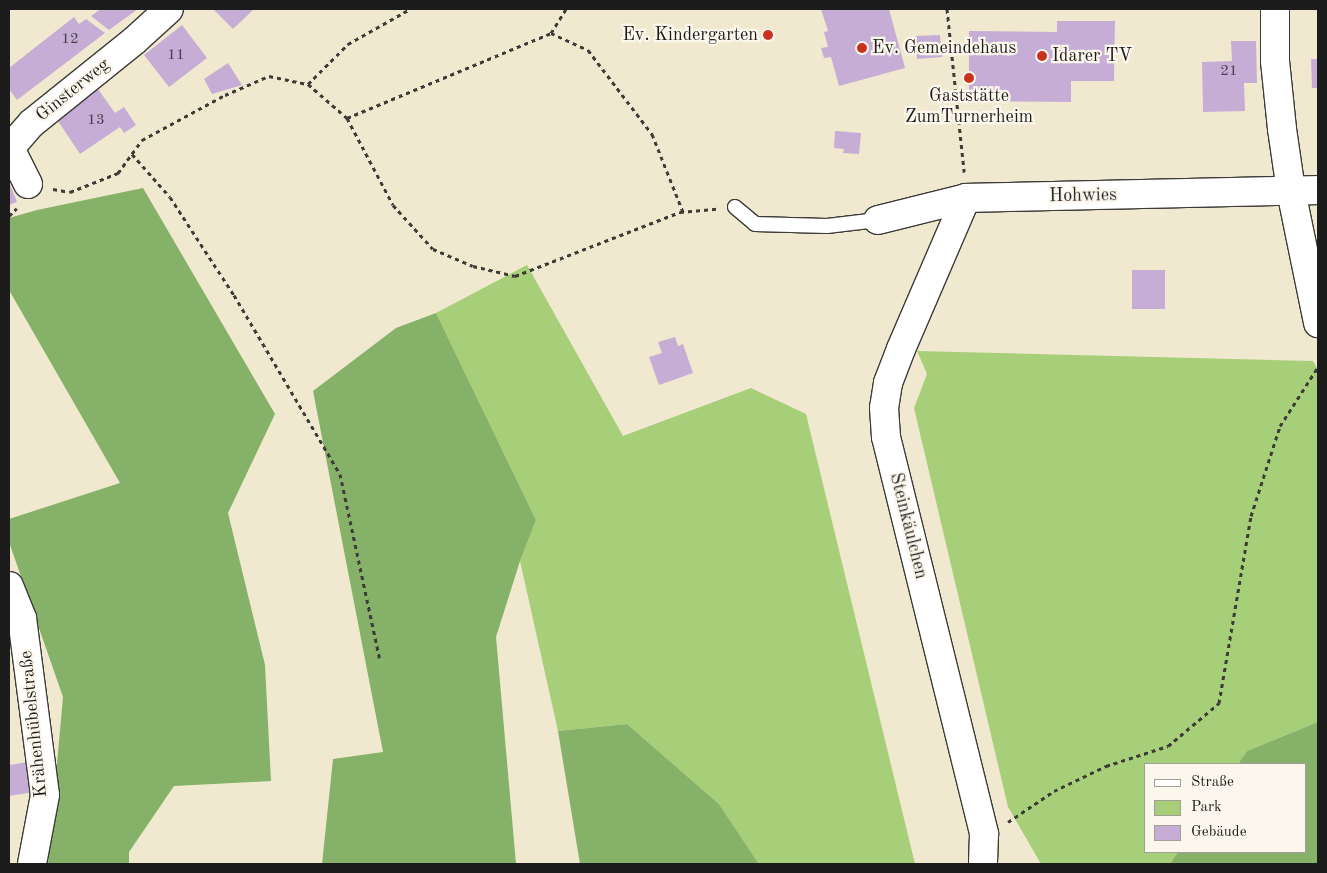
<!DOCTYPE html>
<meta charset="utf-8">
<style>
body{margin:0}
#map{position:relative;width:1327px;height:873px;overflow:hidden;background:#f1e9cf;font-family:"Old Standard TT",serif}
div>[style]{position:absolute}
.green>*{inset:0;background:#a7ce78}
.forest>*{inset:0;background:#85b168}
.building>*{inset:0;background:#c6add5}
.path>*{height:3px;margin-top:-1.5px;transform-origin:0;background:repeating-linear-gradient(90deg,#3c3b37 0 4px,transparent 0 8px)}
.roads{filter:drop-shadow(1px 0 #3c3b37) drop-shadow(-1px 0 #3c3b37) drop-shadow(0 1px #3c3b37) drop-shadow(0 -1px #3c3b37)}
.service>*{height:14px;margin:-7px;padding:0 7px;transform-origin:7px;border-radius:7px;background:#fff}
.minor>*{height:28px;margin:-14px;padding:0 14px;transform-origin:14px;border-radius:14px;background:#fff}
.dots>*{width:14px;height:14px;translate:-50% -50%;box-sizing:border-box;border:2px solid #fbf7ec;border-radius:50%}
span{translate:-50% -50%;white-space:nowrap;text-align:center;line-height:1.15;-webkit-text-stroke:4.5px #fbf7ec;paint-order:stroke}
.number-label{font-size:15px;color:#46404a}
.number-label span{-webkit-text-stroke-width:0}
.poi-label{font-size:18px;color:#1c1c1c}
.right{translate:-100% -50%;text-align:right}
.left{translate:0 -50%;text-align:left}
.street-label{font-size:18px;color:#1c1c1c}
.frame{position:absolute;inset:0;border:10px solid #1c1c1c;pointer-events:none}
.legend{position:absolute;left:1144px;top:763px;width:162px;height:90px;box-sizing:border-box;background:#fbf7ec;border:1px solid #a29f99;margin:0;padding:6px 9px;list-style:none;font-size:15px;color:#1c1c1c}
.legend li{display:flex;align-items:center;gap:10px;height:25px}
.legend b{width:25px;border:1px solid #a29f99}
</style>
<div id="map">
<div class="green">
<div style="clip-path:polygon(527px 265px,623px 436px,751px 388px,806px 414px,915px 864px,759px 864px,719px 804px,627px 724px,558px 731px,520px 561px,536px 520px,436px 313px)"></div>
<div style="clip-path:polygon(917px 351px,1313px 361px,1318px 370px,1318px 722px,1247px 751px,1238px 764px,1146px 764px,1146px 852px,1178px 852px,1170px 864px,1041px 864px,1008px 807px,914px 408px,927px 374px)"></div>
</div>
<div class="forest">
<div style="clip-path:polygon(143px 188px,275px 414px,228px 513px,265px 665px,271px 781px,174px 786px,129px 852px,129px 864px,48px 864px,63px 697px,9px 542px,9px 519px,120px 483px,9px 290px,9px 218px,37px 210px)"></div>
<div style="clip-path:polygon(436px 313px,536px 520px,520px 561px,496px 637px,516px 864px,322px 864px,333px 759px,383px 752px,313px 391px,396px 328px)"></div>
<div style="clip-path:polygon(1318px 722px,1318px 864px,1170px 864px,1178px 852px,1306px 852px,1306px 764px,1238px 764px,1247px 751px)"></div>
<div style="clip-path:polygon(627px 724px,719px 804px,759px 864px,580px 864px,558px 731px)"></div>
</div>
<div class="building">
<div style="clip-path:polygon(101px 9px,138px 9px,109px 30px,91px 16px)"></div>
<div style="clip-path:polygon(213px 9px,254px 9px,233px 29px)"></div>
<div style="clip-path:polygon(821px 9px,889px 9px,905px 68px,839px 86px,831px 57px,824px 58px,821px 48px,828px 47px,824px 32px,828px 31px)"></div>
<div style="clip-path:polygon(74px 17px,79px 24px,86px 19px,105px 33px,17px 100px,9px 89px,9px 68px)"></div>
<div style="clip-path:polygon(1057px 21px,1115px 21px,1114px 81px,1071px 81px,1071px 102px,969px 101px,969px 31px,1057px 32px)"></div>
<div style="clip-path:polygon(182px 25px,207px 58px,169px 87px,144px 55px)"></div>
<div style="clip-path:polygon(940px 35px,942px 57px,917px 59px,915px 36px)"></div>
<div style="clip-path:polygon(1231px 41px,1256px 41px,1257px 83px,1244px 83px,1245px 111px,1203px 112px,1202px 62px,1232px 61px)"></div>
<div style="clip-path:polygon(1311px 59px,1318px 59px,1318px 88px,1312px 88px)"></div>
<div style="clip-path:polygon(228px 63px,242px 85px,212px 94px,204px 79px)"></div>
<div style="clip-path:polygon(98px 89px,115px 113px,124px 107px,136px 125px,124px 133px,120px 127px,80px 154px,56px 118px)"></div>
<div style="clip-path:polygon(835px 131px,861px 133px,859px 154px,843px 153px,844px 149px,834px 148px)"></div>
<div style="clip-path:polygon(9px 182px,17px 202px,9px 205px)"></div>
<div style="clip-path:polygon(1132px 270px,1165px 270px,1165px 309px,1132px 309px)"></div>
<div style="clip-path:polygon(675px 337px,678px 346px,683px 344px,693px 373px,659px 385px,649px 357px,662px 353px,658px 342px)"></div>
<div style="clip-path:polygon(29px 762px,34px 792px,9px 796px,9px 765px)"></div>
</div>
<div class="path">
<div style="left:947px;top:9px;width:164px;rotate:84deg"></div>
<div style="left:551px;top:33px;width:41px;rotate:24.7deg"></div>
<div style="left:588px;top:50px;width:106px;rotate:52.7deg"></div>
<div style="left:652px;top:134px;width:84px;rotate:68.3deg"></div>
<div style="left:308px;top:84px;width:57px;rotate:-45deg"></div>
<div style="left:348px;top:44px;width:71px;rotate:-29.4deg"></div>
<div style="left:347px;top:118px;width:221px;rotate:-22.6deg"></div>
<div style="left:551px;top:33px;width:28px;rotate:-58deg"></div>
<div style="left:132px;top:154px;width:57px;rotate:48.5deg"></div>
<div style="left:170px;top:197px;width:117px;rotate:56.9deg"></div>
<div style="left:234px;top:295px;width:208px;rotate:59.4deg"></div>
<div style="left:340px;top:474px;width:190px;rotate:77.9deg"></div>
<div style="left:53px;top:189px;width:17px;rotate:10deg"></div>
<div style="left:70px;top:192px;width:52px;rotate:-21.6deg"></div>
<div style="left:118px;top:173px;width:41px;rotate:-54deg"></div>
<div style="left:142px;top:140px;width:94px;rotate:-28.5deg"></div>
<div style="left:225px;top:95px;width:48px;rotate:-23.4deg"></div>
<div style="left:269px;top:76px;width:40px;rotate:12deg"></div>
<div style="left:308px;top:84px;width:52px;rotate:41.1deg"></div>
<div style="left:347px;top:118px;width:98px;rotate:62.1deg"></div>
<div style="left:393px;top:205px;width:59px;rotate:47.7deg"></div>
<div style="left:433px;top:249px;width:43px;rotate:23deg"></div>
<div style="left:473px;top:266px;width:43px;rotate:13.4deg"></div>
<div style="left:515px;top:276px;width:177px;rotate:-21.2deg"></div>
<div style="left:680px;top:212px;width:37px;rotate:-5deg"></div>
<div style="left:9px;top:216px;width:11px;rotate:-45deg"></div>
<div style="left:1008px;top:822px;width:55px;rotate:-34deg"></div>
<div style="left:1054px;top:791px;width:58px;rotate:-25.7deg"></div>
<div style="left:1106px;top:766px;width:65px;rotate:-17.9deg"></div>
<div style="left:1168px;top:746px;width:67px;rotate:-40.1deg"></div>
<div style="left:1219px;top:703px;width:190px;rotate:-80.3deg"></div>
<div style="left:1251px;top:516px;width:95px;rotate:-72.1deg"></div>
<div style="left:1280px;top:426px;width:70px;rotate:-57.2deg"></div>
</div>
<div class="roads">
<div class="service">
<div style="left:735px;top:207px;width:26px;rotate:40deg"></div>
<div style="left:755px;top:224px;width:72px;rotate:1.6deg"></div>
<div style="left:827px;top:226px;width:51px;rotate:-6.7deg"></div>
</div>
<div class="minor">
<div style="left:1275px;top:9px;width:52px;rotate:90deg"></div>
<div style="left:1275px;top:61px;width:68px;rotate:84.1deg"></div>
<div style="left:1282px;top:129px;width:63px;rotate:81.7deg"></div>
<div style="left:1291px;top:191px;width:135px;rotate:78.4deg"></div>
<div style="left:28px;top:184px;width:40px;rotate:-116.6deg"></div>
<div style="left:10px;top:148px;width:33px;rotate:-49deg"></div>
<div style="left:32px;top:123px;width:131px;rotate:-38.8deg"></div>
<div style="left:134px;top:41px;width:47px;rotate:-42.4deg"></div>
<div style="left:966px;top:198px;width:164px;rotate:113.3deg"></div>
<div style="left:901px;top:349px;width:36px;rotate:111deg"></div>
<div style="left:888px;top:383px;width:25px;rotate:99deg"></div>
<div style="left:884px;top:408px;width:29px;rotate:86deg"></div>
<div style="left:886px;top:437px;width:409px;rotate:76.1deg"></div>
<div style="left:984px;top:834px;width:30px;rotate:92deg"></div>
<div style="left:878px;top:220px;width:91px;rotate:-14deg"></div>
<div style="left:966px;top:198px;width:352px;rotate:-1.3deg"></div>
<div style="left:9px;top:586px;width:35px;rotate:68deg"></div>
<div style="left:22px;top:618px;width:178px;rotate:82.6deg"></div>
<div style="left:45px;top:795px;width:70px;rotate:100.7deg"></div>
</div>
</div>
<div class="dots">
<div style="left:768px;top:35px;background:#c8321e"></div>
<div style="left:862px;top:48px;background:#c8321e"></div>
<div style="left:1042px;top:56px;background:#c8321e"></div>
<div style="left:969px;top:78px;background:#c8321e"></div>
</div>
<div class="number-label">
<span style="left:70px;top:40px">12</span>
<span style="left:176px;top:56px">11</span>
<span style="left:1229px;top:72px">21</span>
<span style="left:96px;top:121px">13</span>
</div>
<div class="poi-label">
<span class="right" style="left:758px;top:35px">Ev. Kindergarten</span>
<span class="left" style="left:872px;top:48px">Ev. Gemeindehaus</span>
<span class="left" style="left:1052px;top:56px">Idarer TV</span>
<span style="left:969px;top:107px">Gaststätte<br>ZumTurnerheim</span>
</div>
<div class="street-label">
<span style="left:73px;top:90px;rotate:-39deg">Ginsterweg</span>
<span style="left:1083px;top:196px;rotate:-1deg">Hohwies</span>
<span style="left:908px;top:526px;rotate:76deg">Steinkäulchen</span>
<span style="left:34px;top:724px;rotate:-96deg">Krähenhübelstraße</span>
</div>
<div class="frame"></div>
<ul class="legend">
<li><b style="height:6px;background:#fff"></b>Straße</li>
<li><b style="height:14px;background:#a7ce78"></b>Park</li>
<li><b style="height:14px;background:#c6add5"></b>Gebäude</li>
</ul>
</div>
